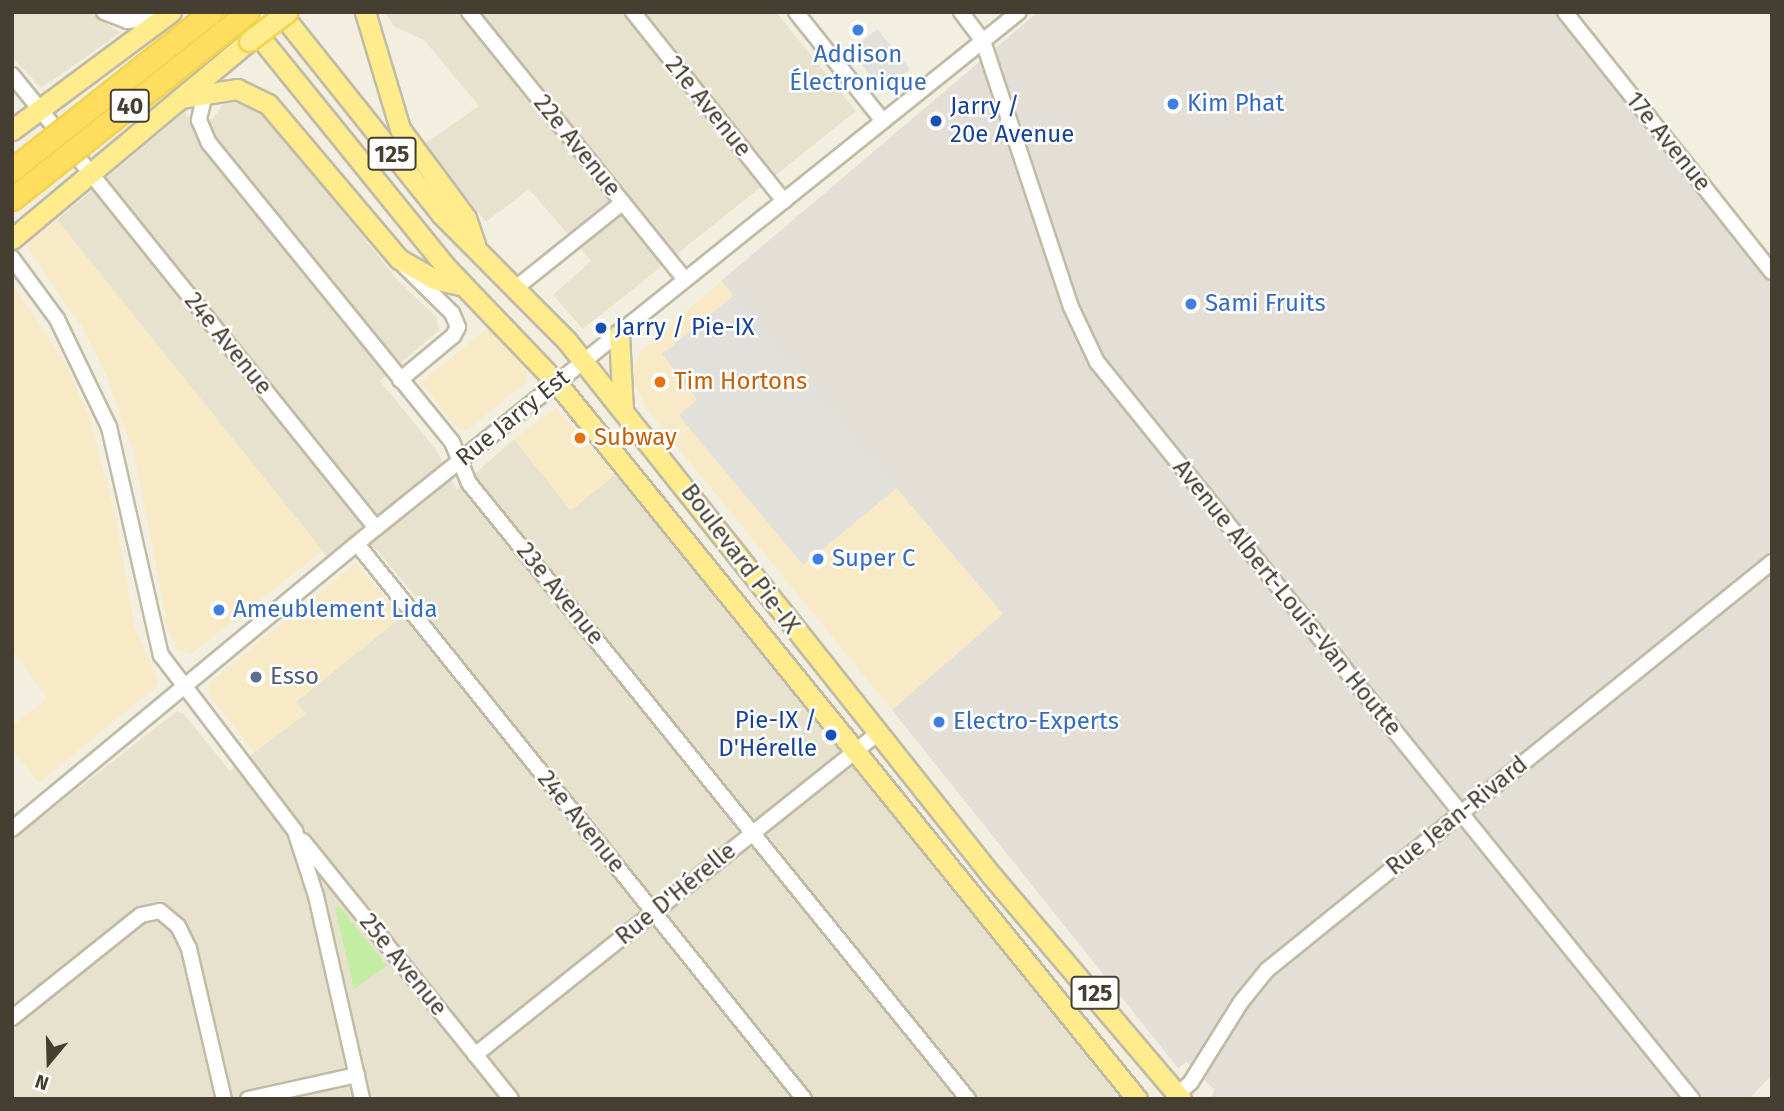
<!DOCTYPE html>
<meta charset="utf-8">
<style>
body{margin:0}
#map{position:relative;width:1784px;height:1111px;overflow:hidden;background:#f3efe0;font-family:"Fira Sans",sans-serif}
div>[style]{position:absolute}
.residential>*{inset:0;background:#e7e2ce}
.commercial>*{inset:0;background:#f8eac7}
.industrial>*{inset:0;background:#e4dfd6}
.green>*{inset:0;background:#c3eda3}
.parking>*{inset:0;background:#e2e0da}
.roads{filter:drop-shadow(2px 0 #c1bba5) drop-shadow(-2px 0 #c1bba5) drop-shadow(0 2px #c1bba5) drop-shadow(0 -2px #c1bba5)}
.minor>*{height:14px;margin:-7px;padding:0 7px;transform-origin:7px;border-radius:7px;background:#fff}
.major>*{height:19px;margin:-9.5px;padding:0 9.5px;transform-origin:9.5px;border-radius:9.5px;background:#ffec8d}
.bridges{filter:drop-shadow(2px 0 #f1d450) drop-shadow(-2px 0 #f1d450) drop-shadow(0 2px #f1d450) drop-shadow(0 -2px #f1d450)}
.major-bridge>*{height:19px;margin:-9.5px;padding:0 9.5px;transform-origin:9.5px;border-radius:9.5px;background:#ffec8d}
.highway-bridge>*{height:21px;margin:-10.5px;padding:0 10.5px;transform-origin:10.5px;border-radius:10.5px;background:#ffdd5f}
.dots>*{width:19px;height:19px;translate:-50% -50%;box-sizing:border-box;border:4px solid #fff;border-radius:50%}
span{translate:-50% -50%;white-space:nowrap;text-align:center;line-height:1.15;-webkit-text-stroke:5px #fff;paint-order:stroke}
.shield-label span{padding:2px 5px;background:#fff;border:2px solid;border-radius:5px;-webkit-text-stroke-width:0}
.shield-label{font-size:23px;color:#443f31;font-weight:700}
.shop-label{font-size:24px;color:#366cbe}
.left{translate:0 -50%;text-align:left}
.street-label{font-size:24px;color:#443f31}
.transit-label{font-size:24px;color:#164399}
.right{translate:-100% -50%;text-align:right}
.food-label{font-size:24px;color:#c56008}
.service-label{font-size:24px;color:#4e5e75}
.frame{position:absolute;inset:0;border:14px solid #443f31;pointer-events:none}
.north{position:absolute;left:14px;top:1027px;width:70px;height:70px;-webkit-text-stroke:5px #fff;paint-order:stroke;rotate:199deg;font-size:19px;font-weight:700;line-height:28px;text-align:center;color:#443f31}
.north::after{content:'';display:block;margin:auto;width:24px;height:32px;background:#443f31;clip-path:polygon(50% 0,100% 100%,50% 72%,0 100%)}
</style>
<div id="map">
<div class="residential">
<div style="clip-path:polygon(12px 12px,90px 12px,120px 33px,41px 88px,12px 57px)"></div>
<div style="clip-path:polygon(385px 12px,776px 12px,856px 111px,583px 329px,553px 295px,591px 261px,529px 189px,486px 222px,424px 144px,479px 106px,424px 40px,395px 27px)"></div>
<div style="clip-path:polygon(225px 101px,245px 104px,271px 122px,396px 278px,437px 318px,439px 330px,380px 381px,437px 451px,457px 490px,514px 439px,571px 510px,616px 474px,1121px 1099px,12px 1099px,12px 840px,176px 712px,183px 713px,230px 771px,305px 714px,296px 702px,420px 602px,377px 550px,332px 563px,57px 220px,186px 111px,187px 117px,212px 120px)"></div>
</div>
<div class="commercial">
<div style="clip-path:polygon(57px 220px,323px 551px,191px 654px,176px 649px,168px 628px,134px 453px,106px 375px,82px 327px,28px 249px,30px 241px)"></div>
<div style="clip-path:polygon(721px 281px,1003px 614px,892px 710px,648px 411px,630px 376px,641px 350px)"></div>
<div style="clip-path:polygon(12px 282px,64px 361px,88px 414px,114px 509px,135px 628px,158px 680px,157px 686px,39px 783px,12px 749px,12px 726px,47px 698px,12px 650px)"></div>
<div style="clip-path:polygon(489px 327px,527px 371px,525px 383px,468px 430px,458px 429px,421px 382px)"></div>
<div style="clip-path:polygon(556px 408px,616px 474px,571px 510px,514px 439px)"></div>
<div style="clip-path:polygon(356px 563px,401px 617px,296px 702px,306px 714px,254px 752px,210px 696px,209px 683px)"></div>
</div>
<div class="industrial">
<div style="clip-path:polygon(1038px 12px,1565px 12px,1772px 272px,1772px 1075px,1749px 1099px,1210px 1099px,1214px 1090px,1187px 1062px,1178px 1068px,892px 710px,1003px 614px,721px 281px)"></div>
</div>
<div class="green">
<div style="clip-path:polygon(339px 906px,387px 966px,354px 989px,335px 908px)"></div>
</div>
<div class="parking">
<div style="clip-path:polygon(877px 29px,910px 69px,883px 91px,850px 51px)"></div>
<div style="clip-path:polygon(737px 293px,898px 487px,803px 565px,679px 416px,697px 399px,662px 354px)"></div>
</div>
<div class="roads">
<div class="minor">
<div style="left:104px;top:12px;width:25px;rotate:21deg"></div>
<div style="left:127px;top:21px;width:34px;rotate:-5deg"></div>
<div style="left:469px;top:12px;width:344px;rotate:51.1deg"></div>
<div style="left:633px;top:12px;width:242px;rotate:51.4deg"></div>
<div style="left:796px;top:12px;width:139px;rotate:51.4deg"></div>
<div style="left:961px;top:12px;width:36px;rotate:53deg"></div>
<div style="left:983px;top:41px;width:280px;rotate:71.7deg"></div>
<div style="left:1071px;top:307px;width:61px;rotate:64.7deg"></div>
<div style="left:1097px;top:362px;width:947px;rotate:51.09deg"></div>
<div style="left:1565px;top:12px;width:332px;rotate:51.5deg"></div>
<div style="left:12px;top:75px;width:62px;rotate:50.9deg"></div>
<div style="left:206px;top:89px;width:32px;rotate:103deg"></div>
<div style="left:199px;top:120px;width:25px;rotate:67deg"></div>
<div style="left:209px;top:143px;width:385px;rotate:50.9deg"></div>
<div style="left:452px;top:442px;width:44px;rotate:67.5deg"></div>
<div style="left:469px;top:483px;width:793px;rotate:50.99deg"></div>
<div style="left:80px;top:160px;width:472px;rotate:51.2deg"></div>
<div style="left:12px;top:258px;width:76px;rotate:53.6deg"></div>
<div style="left:57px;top:319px;width:120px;rotate:64.3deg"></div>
<div style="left:109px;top:427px;width:234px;rotate:77.2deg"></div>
<div style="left:161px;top:655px;width:221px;rotate:52.7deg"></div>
<div style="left:295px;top:831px;width:68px;rotate:72.1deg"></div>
<div style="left:316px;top:896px;width:208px;rotate:77.2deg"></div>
<div style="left:517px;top:287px;width:134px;rotate:-38.7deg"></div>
<div style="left:400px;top:380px;width:69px;rotate:-39.7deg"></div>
<div style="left:453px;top:336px;width:10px;rotate:-61deg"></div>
<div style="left:458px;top:327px;width:15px;rotate:-113deg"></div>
<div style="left:452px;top:313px;width:67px;rotate:-135.6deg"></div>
<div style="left:358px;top:545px;width:711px;rotate:51.16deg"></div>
<div style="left:12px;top:829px;width:472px;rotate:-39.6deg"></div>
<div style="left:376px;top:528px;width:824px;rotate:-38.75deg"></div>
<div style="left:303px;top:841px;width:331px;rotate:51.1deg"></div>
<div style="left:12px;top:1018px;width:165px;rotate:-38.6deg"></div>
<div style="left:141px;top:915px;width:19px;rotate:-12deg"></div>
<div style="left:160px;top:911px;width:23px;rotate:40deg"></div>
<div style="left:178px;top:926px;width:25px;rotate:64deg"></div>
<div style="left:189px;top:949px;width:154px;rotate:76.9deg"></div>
<div style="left:475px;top:1055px;width:514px;rotate:-38.61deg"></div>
<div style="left:248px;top:1099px;width:112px;rotate:-12.4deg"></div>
<div style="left:1173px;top:1099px;width:25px;rotate:-43deg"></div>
<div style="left:1191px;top:1082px;width:94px;rotate:-58deg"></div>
<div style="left:1241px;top:1002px;width:41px;rotate:-50.9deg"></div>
<div style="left:1267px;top:970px;width:649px;rotate:-38.94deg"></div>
</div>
<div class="major">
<div style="left:365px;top:12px;width:122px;rotate:73.3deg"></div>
<div style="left:400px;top:129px;width:111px;rotate:53.4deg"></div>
<div style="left:466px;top:218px;width:28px;rotate:71deg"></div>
<div style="left:291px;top:26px;width:241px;rotate:51.4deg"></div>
<div style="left:441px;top:214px;width:179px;rotate:45.2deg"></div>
<div style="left:567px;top:341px;width:683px;rotate:51.54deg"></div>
<div style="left:992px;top:876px;width:292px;rotate:49.7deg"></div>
<div style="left:267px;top:46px;width:283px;rotate:51deg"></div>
<div style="left:445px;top:266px;width:161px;rotate:46.3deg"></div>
<div style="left:556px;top:382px;width:923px;rotate:50.98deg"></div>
<div style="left:181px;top:98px;width:57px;rotate:-9.1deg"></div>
<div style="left:237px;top:89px;width:34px;rotate:26deg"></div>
<div style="left:268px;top:104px;width:203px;rotate:49.8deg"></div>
<div style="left:399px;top:259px;width:40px;rotate:29.7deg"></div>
<div style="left:434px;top:279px;width:31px;rotate:13deg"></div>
<div style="left:12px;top:130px;width:198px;rotate:-36.6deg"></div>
<div style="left:12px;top:239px;width:309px;rotate:-39.9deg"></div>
<div style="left:619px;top:334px;width:76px;rotate:87deg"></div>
</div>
</div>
<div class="bridges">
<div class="major-bridge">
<div style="left:249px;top:41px;width:48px;rotate:-37.3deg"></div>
</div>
<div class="highway-bridge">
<div style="left:12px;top:170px;width:254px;rotate:-38.4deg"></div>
<div style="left:12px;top:199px;width:301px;rotate:-38.4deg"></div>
</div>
</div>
<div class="dots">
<div style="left:858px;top:30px;background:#3f7fe0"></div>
<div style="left:1173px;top:104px;background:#3f7fe0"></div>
<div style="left:936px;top:121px;background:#1a4fb4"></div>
<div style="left:1191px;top:304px;background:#3f7fe0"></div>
<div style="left:601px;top:328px;background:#1a4fb4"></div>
<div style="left:660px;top:382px;background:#e8710a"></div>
<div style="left:580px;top:438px;background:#e8710a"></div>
<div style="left:818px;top:559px;background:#3f7fe0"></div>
<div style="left:219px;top:610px;background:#3f7fe0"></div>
<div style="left:256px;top:677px;background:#5c6f8a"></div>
<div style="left:939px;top:722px;background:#3f7fe0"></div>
<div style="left:831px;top:735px;background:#1a4fb4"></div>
</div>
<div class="shield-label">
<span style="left:130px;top:106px">40</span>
<span style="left:392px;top:154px">125</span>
<span style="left:1095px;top:993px">125</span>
</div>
<div class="shop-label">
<span style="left:858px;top:69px">Addison<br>Électronique</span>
<span class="left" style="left:1187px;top:104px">Kim Phat</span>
<span class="left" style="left:1205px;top:304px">Sami Fruits</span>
<span class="left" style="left:832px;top:559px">Super C</span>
<span class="left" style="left:233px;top:610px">Ameublement Lida</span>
<span class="left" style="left:953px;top:722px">Electro-Experts</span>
</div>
<div class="street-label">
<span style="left:708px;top:107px;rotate:51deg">21e Avenue</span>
<span style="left:1668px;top:142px;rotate:51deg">17e Avenue</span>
<span style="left:577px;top:146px;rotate:51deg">22e Avenue</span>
<span style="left:228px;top:344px;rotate:51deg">24e Avenue</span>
<span style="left:513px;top:418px;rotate:-39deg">Rue Jarry Est</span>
<span style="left:740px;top:559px;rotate:53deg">Boulevard Pie-IX</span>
<span style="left:560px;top:594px;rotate:51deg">23e Avenue</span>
<span style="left:1287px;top:598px;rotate:51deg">Avenue Albert-Louis-Van Houtte</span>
<span style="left:1457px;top:816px;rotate:-39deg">Rue Jean-Rivard</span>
<span style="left:581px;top:822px;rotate:51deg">24e Avenue</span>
<span style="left:676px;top:894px;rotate:-39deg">Rue D'Hérelle</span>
<span style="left:403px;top:965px;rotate:51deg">25e Avenue</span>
</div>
<div class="transit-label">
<span class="left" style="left:950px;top:121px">Jarry /<br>20e Avenue</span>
<span class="left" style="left:615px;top:328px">Jarry / Pie-IX</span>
<span class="right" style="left:817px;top:735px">Pie-IX /<br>D'Hérelle</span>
</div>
<div class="food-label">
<span class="left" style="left:674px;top:382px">Tim Hortons</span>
<span class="left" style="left:594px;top:438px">Subway</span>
</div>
<div class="service-label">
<span class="left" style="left:270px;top:677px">Esso</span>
</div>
<div class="frame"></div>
<div class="north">N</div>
</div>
